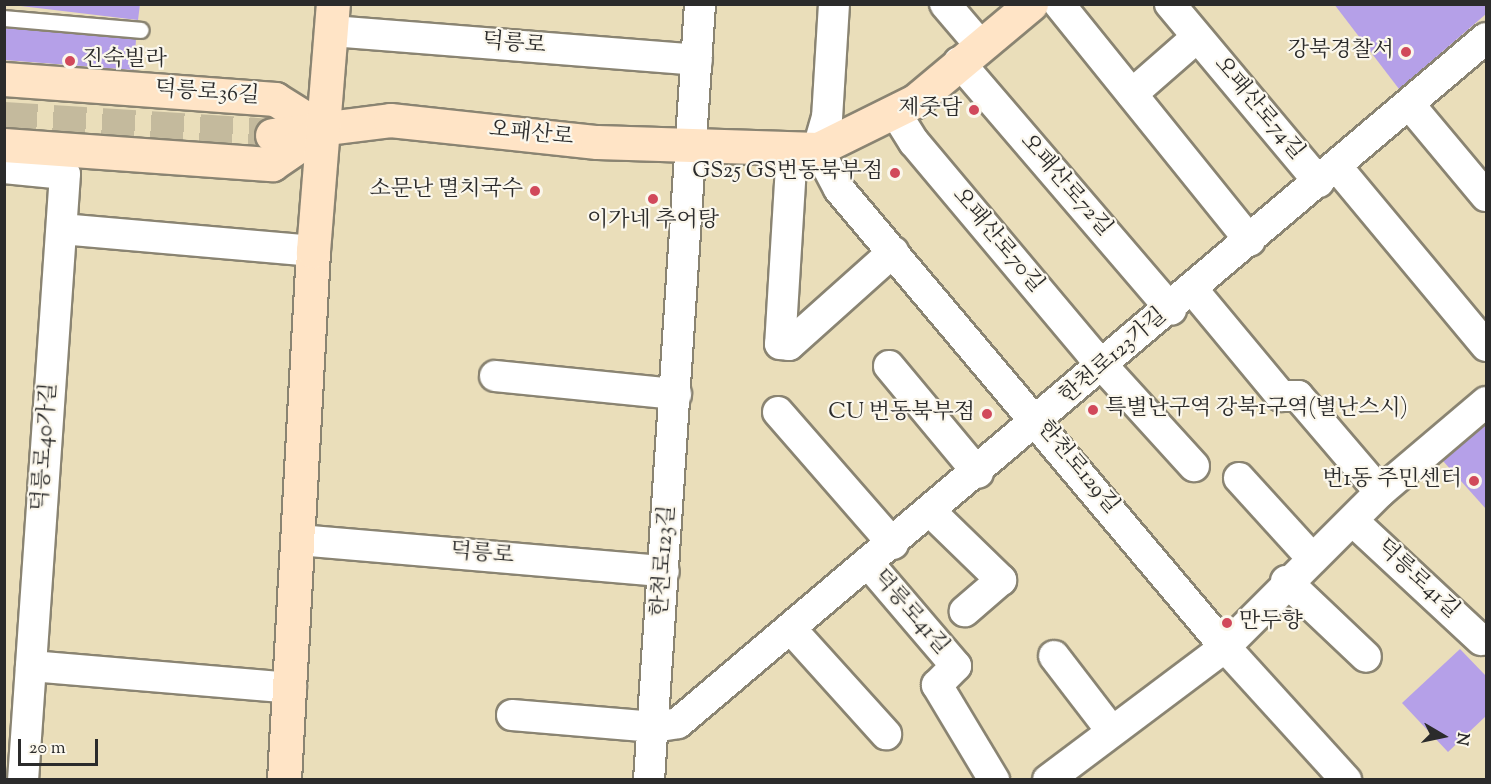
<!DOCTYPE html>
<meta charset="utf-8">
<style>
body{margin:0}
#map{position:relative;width:1491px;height:784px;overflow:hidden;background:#eadeba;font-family:"Sorts Mill Goudy","Noto Serif KR",serif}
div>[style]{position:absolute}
.building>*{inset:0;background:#b5a0e8}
.secondary-tunnel>*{height:33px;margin-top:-16.5px;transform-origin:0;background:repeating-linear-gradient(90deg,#c4ba9d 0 33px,transparent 0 49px)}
.roads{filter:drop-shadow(2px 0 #8a8472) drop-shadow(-2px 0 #8a8472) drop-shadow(0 2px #8a8472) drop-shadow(0 -2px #8a8472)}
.lane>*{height:15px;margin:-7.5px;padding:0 7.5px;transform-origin:7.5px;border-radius:7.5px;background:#fff}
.street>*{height:30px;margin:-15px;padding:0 15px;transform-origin:15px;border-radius:15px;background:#fff}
.secondary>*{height:33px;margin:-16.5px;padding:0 16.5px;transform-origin:16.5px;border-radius:16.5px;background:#ffe4c6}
.dots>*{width:16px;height:16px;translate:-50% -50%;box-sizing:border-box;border:3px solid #fbf7ec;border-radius:50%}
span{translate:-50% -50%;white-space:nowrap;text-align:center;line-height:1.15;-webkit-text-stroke:4.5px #fbf7ec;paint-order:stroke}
.street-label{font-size:22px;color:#2b2b2b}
.poi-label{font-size:22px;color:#2b2b2b}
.right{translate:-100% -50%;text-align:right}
.left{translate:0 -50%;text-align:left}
.frame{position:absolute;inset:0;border:6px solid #2b2b2b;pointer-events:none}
.north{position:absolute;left:1413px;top:706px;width:60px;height:60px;-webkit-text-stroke:4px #fbf7ec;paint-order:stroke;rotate:99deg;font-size:16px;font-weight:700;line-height:24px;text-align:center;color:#2b2b2b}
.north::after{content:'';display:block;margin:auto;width:21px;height:27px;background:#2b2b2b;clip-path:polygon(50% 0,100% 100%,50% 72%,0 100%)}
.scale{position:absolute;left:18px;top:739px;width:80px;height:27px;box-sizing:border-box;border:3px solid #2b2b2b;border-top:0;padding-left:8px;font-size:18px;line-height:21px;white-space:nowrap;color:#2b2b2b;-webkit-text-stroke:4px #fbf7ec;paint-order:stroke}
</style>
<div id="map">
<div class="building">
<div style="clip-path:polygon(4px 4px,140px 4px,138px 20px)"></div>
<div style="clip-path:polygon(1334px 4px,1486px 4px,1486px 14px,1399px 89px)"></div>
<div style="clip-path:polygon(4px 28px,136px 39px,134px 70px,4px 60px)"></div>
<div style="clip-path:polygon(1486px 424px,1486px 509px,1443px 461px)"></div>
<div style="clip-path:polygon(1460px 649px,1486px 676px,1486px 716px,1448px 752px,1402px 703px)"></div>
</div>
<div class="secondary-tunnel">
<div style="left:4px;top:118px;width:269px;rotate:3.6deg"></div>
</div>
<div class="roads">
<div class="lane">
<div style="left:4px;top:18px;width:137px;rotate:5deg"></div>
</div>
<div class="street">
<div style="left:834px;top:4px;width:113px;rotate:93.5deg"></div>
<div style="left:827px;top:117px;width:33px;rotate:106deg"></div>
<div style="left:818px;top:149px;width:45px;rotate:62.3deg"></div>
<div style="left:839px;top:189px;width:599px;rotate:49.88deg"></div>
<div style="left:1225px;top:647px;width:180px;rotate:47.7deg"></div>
<div style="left:945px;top:4px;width:54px;rotate:49.5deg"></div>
<div style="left:1059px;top:4px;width:304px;rotate:51.1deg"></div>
<div style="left:1170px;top:4px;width:232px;rotate:50.1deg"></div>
<div style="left:331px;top:31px;width:367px;rotate:4.5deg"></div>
<div style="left:959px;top:62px;width:326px;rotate:49.4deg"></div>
<div style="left:1132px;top:94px;width:86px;rotate:-41.2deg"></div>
<div style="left:1409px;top:104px;width:120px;rotate:50.1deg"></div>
<div style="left:895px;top:112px;width:36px;rotate:58deg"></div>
<div style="left:914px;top:142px;width:275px;rotate:50deg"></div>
<div style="left:1091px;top:353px;width:153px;rotate:47.7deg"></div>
<div style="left:792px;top:150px;width:194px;rotate:93.5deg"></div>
<div style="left:780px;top:344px;width:9px;rotate:6deg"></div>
<div style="left:789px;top:345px;width:140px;rotate:-41.8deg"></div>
<div style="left:1337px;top:167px;width:233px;rotate:50.2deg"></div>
<div style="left:4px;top:168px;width:61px;rotate:5.6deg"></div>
<div style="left:65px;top:174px;width:607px;rotate:93.96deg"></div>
<div style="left:62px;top:229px;width:252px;rotate:5deg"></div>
<div style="left:1193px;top:290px;width:138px;rotate:50.3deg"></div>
<div style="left:1281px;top:396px;width:17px"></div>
<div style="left:1298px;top:396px;width:126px;rotate:49.5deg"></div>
<div style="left:889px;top:366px;width:139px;rotate:50.2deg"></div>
<div style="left:495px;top:376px;width:182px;rotate:5.7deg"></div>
<div style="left:778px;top:412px;width:175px;rotate:48.9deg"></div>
<div style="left:1239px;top:478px;width:107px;rotate:47.7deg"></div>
<div style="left:931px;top:512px;width:98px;rotate:44.2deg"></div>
<div style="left:1001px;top:580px;width:48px;rotate:139.3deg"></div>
<div style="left:1353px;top:521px;width:175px;rotate:42.9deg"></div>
<div style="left:299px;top:540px;width:366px;rotate:4.9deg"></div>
<div style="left:869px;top:564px;width:134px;rotate:49.5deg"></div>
<div style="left:956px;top:666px;width:27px;rotate:135deg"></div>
<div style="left:937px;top:685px;width:111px;rotate:59deg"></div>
<div style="left:1286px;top:581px;width:110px;rotate:43.5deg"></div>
<div style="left:791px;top:629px;width:142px;rotate:47.9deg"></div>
<div style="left:1054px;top:656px;width:92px;rotate:52.5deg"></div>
<div style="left:31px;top:666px;width:261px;rotate:4.8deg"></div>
<div style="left:512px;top:715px;width:143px;rotate:4.8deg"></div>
<div style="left:654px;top:727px;width:24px;rotate:-9deg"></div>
<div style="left:678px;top:723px;width:1059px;rotate:-40.29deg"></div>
<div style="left:649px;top:780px;width:778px;rotate:-86.24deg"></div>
<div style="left:1048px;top:780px;width:221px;rotate:-36.9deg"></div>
<div style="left:1225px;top:647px;width:219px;rotate:-45deg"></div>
<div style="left:1380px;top:492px;width:139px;rotate:-40.3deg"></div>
</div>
<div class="secondary">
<div style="left:4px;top:79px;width:272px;rotate:4.2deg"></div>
<div style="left:275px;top:99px;width:57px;rotate:32deg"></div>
<div style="left:272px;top:135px;width:119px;rotate:-7.2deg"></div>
<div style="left:390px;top:120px;width:208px;rotate:6.1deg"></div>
<div style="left:597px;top:142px;width:221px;rotate:1.8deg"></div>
<div style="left:818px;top:149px;width:108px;rotate:-26.3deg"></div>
<div style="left:915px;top:101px;width:151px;rotate:-39.9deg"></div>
<div style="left:4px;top:145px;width:269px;rotate:4.1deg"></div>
<div style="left:272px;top:164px;width:57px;rotate:-34.2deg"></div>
<div style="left:284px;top:780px;width:530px;rotate:-86.86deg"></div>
<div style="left:313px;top:251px;width:248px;rotate:-85.4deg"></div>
</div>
</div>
<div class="dots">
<div style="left:1406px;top:52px;background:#d1495b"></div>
<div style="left:70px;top:61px;background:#d1495b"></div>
<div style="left:974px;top:110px;background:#d1495b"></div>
<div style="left:895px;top:173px;background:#d1495b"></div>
<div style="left:535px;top:191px;background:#d1495b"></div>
<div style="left:653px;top:199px;background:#d1495b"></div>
<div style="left:1093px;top:410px;background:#d1495b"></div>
<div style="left:987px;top:414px;background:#d1495b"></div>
<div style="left:1474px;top:481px;background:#d1495b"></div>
<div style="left:1227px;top:623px;background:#d1495b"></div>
</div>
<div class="street-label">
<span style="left:514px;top:45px;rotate:5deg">덕릉로</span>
<span style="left:207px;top:94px;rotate:4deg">덕릉로36길</span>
<span style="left:1258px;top:109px;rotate:50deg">오패산로74길</span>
<span style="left:531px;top:135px;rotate:6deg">오패산로</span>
<span style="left:1065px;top:186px;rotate:49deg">오패산로72길</span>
<span style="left:997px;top:241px;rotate:50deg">오패산로70길</span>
<span style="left:1114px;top:357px;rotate:-41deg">한천로123가길</span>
<span style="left:46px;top:447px;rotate:-86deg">덕릉로40가길</span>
<span style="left:1077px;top:468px;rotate:50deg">한천로129길</span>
<span style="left:482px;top:555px;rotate:5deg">덕릉로</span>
<span style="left:665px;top:561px;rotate:-86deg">한천로123길</span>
<span style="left:1417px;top:580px;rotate:43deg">덕릉로41길</span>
<span style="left:910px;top:613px;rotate:49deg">덕릉로41길</span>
</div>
<div class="poi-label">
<span class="right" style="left:1394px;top:52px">강북경찰서</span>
<span class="left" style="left:82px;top:61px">진숙빌라</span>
<span class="right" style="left:962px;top:110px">제줏담</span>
<span class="right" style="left:883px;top:173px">GS25 GS번동북부점</span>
<span class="right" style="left:523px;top:191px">소문난 멸치국수</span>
<span style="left:653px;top:222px">이가네 추어탕</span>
<span class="left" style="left:1105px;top:410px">특별난구역 강북1구역(별난스시)</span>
<span class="right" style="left:975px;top:414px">CU 번동북부점</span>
<span class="right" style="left:1462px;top:481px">번1동 주민센터</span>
<span class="left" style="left:1239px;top:623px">만두향</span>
</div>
<div class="frame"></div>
<div class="north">N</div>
<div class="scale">20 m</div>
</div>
